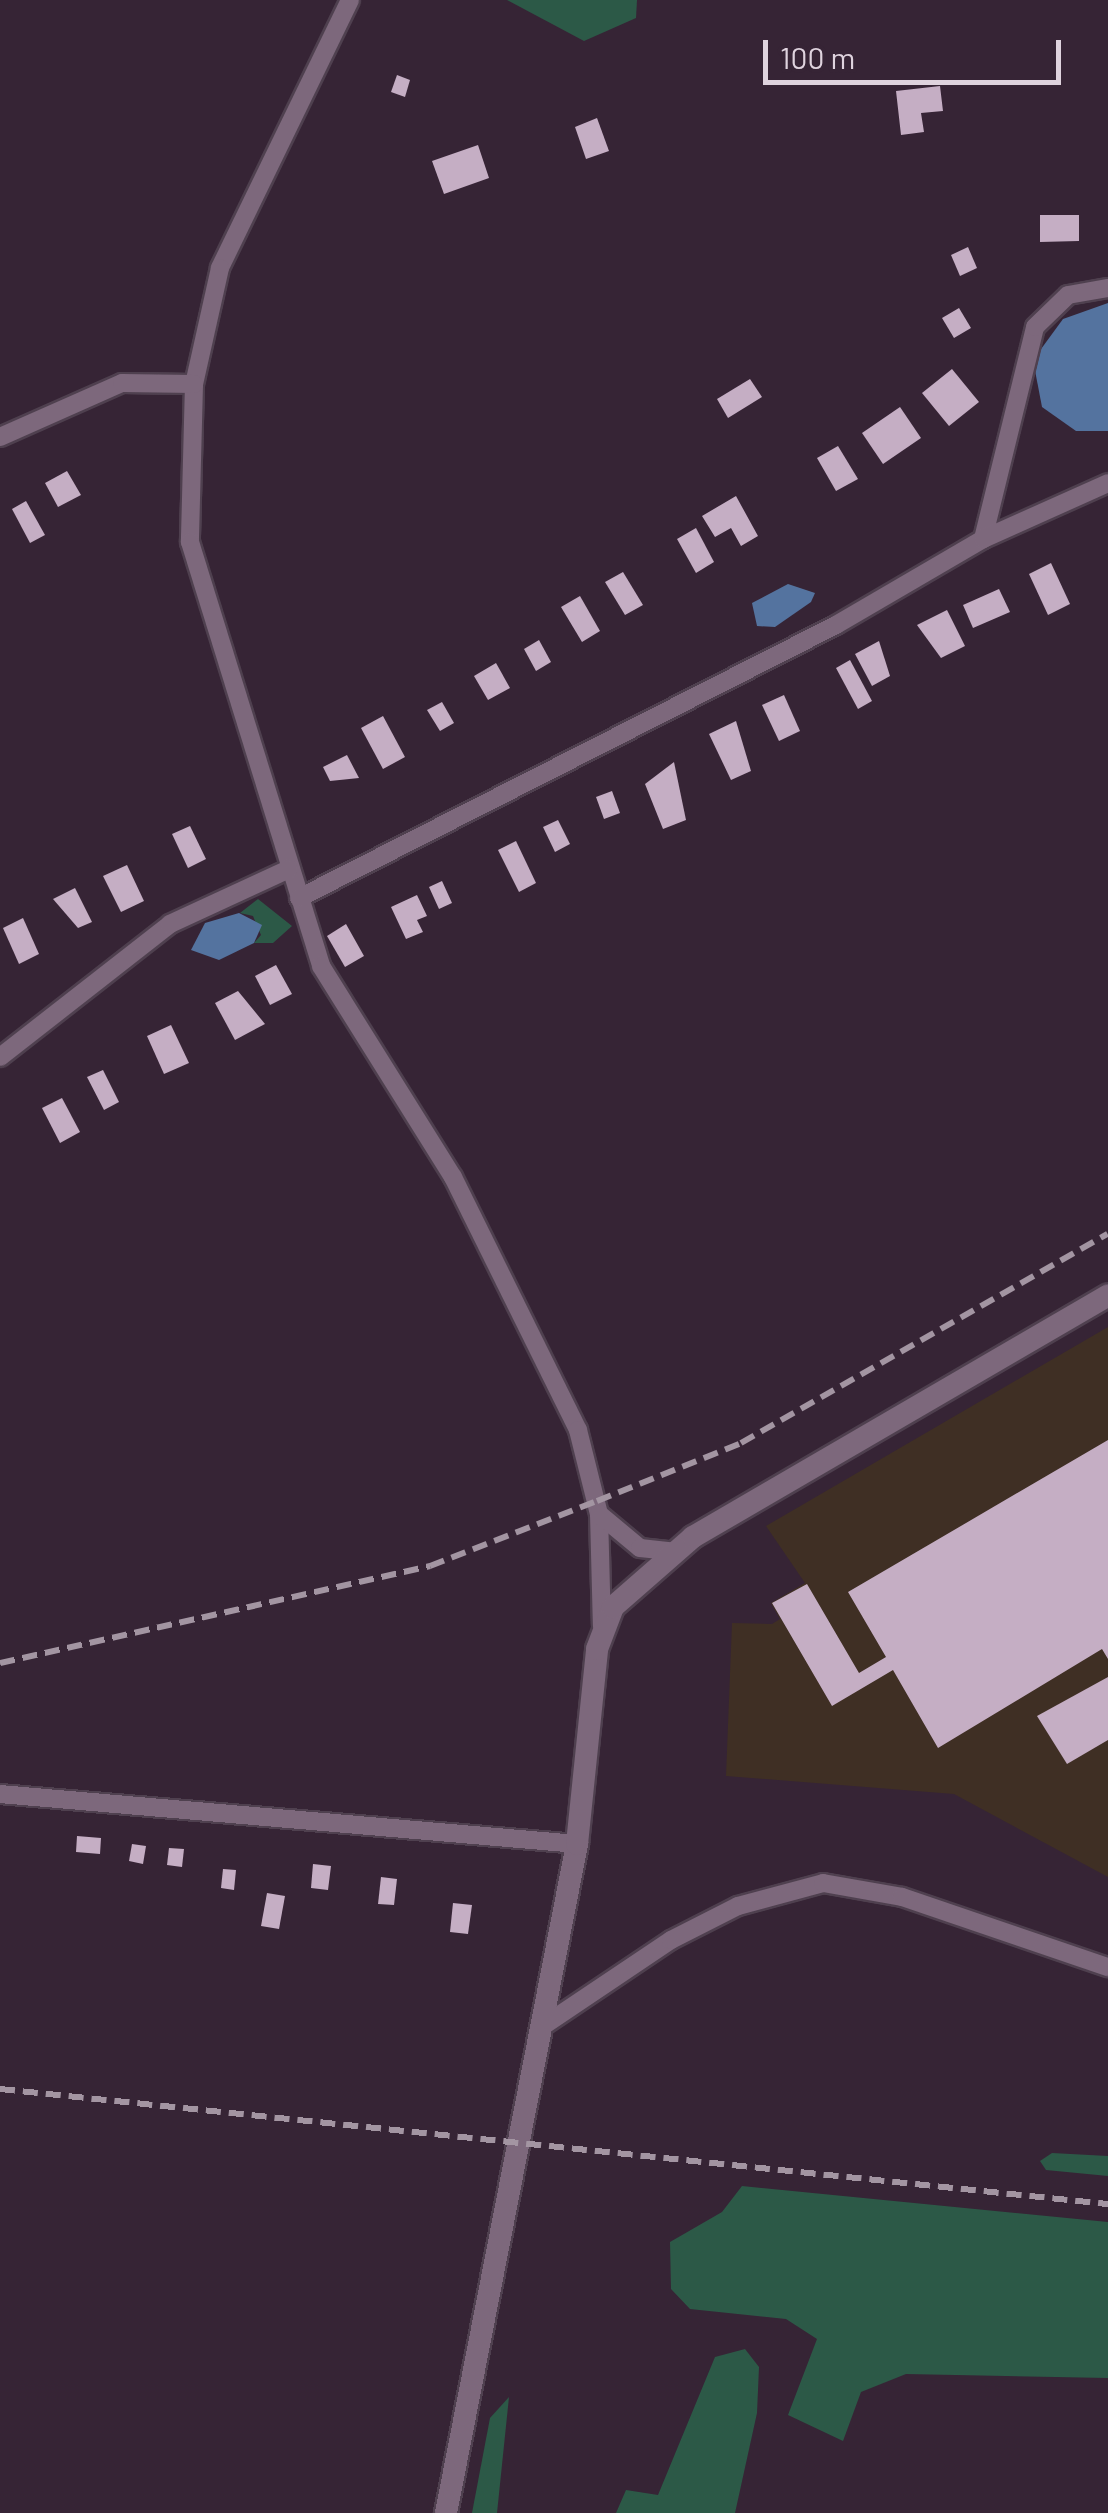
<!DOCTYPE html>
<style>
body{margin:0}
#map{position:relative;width:1108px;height:2513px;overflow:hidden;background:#362435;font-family:Barlow,sans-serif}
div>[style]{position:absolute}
.industrial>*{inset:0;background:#3f2f24}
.green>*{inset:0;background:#2c5947}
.water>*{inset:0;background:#54739f}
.building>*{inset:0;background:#c5aec4}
.roads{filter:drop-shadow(2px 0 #4f404f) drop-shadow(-2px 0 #4f404f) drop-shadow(0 2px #4f404f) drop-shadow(0 -2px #4f404f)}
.street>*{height:18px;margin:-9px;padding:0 9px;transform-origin:9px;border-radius:9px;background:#7d687c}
.secondary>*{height:22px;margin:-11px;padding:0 11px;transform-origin:11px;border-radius:11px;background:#7d687c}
.rail>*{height:6px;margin-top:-3px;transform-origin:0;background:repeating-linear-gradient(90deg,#a395a2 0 15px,transparent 0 23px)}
span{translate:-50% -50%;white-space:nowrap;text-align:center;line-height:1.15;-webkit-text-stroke:10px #362435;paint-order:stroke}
.scale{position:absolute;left:763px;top:40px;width:298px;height:45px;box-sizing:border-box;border:5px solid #dfd3de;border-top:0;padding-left:12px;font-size:30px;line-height:35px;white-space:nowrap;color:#dfd3de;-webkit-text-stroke:8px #362435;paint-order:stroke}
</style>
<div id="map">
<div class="industrial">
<div style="clip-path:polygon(1108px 1327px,1108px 1877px,954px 1794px,726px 1776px,732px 1623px,772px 1624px,780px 1619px,771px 1603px,805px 1583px,766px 1526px)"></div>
</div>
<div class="green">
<div style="clip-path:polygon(507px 0,637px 0,636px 18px,584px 41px)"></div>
<div style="clip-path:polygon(258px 899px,292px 926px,273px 943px,254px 943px,261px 935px,253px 916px,240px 913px)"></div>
<div style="clip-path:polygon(1052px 2153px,1108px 2156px,1108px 2176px,1046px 2170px,1040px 2161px)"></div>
<div style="clip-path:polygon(742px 2186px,1108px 2222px,1108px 2378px,906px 2374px,861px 2392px,843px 2441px,788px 2415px,817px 2339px,786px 2319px,690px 2309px,671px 2289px,670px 2242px,722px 2212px)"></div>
<div style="clip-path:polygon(745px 2349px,759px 2367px,757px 2413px,735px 2513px,616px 2513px,626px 2490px,658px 2495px,715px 2357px)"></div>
<div style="clip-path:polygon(509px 2397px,497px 2513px,472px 2513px,490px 2418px)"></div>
</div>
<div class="water">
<div style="clip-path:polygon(1108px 303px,1108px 431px,1076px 431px,1042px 407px,1033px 360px,1063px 319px)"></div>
<div style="clip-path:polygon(788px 584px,815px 593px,811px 602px,775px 627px,757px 626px,752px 603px)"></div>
<div style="clip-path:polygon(239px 913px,262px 925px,254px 943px,219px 960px,191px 950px,205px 923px)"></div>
</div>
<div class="building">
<div style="clip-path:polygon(397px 75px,410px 80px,405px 97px,391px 92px)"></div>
<div style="clip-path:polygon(940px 86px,943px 111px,921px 113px,924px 132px,901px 135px,896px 91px)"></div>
<div style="clip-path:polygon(597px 118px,609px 151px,586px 159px,575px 127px)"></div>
<div style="clip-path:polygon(478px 145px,489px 178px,444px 194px,432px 161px)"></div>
<div style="clip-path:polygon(1040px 215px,1079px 215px,1079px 241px,1040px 242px)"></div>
<div style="clip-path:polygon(968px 247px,977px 268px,960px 276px,951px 255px)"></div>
<div style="clip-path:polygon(959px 308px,971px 328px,954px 338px,942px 318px)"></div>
<div style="clip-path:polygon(952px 369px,979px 402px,949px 426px,922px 393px)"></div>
<div style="clip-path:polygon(750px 379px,762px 397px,728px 418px,717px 399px)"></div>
<div style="clip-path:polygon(900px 407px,921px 438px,883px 464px,862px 433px)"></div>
<div style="clip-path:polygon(838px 446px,858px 479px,836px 491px,817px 458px)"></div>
<div style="clip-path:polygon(67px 471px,81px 495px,58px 507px,45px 483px)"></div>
<div style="clip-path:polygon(736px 496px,758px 536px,741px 546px,731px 528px,715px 537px,702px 516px)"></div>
<div style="clip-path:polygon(26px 501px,45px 535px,30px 543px,12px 509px)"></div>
<div style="clip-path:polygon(696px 528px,714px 562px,696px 573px,677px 539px)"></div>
<div style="clip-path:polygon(1051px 563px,1070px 604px,1048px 615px,1029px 574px)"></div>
<div style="clip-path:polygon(623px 572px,643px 605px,625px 615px,605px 582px)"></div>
<div style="clip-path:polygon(999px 589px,1010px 612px,973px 628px,963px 605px)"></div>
<div style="clip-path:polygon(580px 596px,600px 631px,582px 642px,561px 607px)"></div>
<div style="clip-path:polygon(947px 610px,965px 646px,941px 658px,917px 625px)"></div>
<div style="clip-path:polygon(539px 640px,551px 662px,536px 671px,524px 649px)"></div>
<div style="clip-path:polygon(879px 641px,890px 676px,872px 686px,855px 654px)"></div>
<div style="clip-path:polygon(850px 660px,872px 701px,858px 709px,836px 668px)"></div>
<div style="clip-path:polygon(496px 663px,510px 688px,488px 700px,474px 676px)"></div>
<div style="clip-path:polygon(784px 695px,800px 731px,779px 741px,762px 705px)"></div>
<div style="clip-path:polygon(442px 702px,454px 723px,440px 731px,427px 710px)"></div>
<div style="clip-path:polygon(383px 716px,405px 757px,383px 769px,361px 728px)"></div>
<div style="clip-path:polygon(736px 721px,751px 771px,731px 780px,709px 734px)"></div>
<div style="clip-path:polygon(347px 755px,359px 778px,330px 781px,323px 767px)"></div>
<div style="clip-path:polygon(674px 762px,686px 820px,663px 829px,645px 784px)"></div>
<div style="clip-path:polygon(612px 791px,620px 813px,604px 819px,596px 797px)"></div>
<div style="clip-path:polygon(558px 820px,570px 844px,555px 852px,543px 827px)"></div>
<div style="clip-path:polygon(190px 826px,206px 859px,188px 868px,172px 834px)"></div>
<div style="clip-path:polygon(516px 841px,536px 883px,519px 892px,498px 850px)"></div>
<div style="clip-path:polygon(127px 865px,144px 901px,121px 912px,103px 876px)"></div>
<div style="clip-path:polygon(442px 881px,452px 903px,439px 909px,429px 887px)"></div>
<div style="clip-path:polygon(75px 888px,92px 922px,78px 928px,53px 899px)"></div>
<div style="clip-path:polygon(417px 895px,427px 916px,417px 920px,423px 932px,406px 939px,391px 907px)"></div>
<div style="clip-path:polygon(23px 918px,39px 954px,19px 964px,3px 928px)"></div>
<div style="clip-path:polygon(346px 924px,364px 956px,345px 967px,327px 936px)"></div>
<div style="clip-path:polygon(276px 965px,292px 994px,270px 1005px,255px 976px)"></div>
<div style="clip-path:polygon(238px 991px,265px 1024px,235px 1040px,215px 1003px)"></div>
<div style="clip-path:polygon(171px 1025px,189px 1063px,164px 1074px,147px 1036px)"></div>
<div style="clip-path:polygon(103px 1070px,119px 1102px,104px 1110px,87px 1077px)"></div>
<div style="clip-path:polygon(62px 1098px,80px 1132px,60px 1143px,42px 1108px)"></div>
<div style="clip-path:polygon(1108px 1440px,1108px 1659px,1102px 1649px,938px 1748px,893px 1670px,832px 1706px,772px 1603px,807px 1584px,859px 1673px,886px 1657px,848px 1592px)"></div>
<div style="clip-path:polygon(1108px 1677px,1108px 1740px,1067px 1764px,1037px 1716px)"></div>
<div style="clip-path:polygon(77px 1836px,101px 1838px,100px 1854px,76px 1852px)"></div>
<div style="clip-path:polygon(132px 1844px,146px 1846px,143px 1864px,129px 1861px)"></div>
<div style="clip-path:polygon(169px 1848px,184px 1849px,182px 1867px,167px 1865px)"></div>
<div style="clip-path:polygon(313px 1864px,331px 1866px,328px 1890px,311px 1888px)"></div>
<div style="clip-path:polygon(223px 1869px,236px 1870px,234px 1890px,221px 1888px)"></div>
<div style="clip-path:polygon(381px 1877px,397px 1879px,394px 1905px,378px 1904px)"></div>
<div style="clip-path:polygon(267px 1893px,285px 1896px,279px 1929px,261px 1926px)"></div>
<div style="clip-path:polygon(453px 1903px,472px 1905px,468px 1934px,450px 1932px)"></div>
</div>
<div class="roads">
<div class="street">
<div style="left:350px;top:0;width:298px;rotate:115.9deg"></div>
<div style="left:220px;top:268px;width:119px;rotate:102.6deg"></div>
<div style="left:194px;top:384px;width:158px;rotate:91.5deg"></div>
<div style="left:190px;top:542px;width:444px;rotate:72.8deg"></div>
<div style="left:321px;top:966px;width:249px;rotate:58deg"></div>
<div style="left:453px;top:1177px;width:282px;rotate:63.7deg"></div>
<div style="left:578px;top:1430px;width:87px;rotate:76deg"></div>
<div style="left:599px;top:1514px;width:112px;rotate:88.5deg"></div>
<div style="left:0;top:437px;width:133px;rotate:-23.9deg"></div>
<div style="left:122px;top:383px;width:72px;rotate:0.8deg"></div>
<div style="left:983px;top:539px;width:218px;rotate:-76.2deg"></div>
<div style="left:1035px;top:327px;width:46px;rotate:-44.1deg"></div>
<div style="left:1068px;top:295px;width:41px;rotate:-9.9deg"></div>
<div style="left:299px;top:898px;width:602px;rotate:-26.95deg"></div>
<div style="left:836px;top:625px;width:170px;rotate:-30.3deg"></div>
<div style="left:983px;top:539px;width:137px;rotate:-24.1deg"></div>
<div style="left:0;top:1057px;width:216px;rotate:-38deg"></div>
<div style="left:170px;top:924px;width:131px;rotate:-24.8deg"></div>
<div style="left:599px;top:1514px;width:53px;rotate:39.7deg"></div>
<div style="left:640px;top:1548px;width:30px;rotate:6deg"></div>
<div style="left:0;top:1794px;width:579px;rotate:4.95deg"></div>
<div style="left:543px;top:2026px;width:154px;rotate:-33.9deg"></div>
<div style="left:671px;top:1940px;width:75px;rotate:-26.9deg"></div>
<div style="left:738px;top:1906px;width:88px;rotate:-15.1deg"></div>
<div style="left:823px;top:1883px;width:80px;rotate:10deg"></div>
<div style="left:902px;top:1897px;width:218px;rotate:18.8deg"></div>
</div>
<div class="secondary">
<div style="left:446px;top:2513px;width:682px;rotate:-78.92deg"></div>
<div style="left:577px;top:1844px;width:196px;rotate:-84.1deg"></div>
<div style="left:597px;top:1649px;width:45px;rotate:-69.1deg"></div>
<div style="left:613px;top:1607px;width:106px;rotate:-41.2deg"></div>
<div style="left:693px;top:1537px;width:480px;rotate:-30.2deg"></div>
</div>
</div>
<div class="rail">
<div style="left:0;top:1663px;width:441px;rotate:-12.7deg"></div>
<div style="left:430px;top:1566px;width:179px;rotate:-21.3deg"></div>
<div style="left:597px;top:1501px;width:155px;rotate:-21.9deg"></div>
<div style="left:741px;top:1443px;width:422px;rotate:-29.7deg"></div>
<div style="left:0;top:2089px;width:1114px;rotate:5.93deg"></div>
</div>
<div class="scale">100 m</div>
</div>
